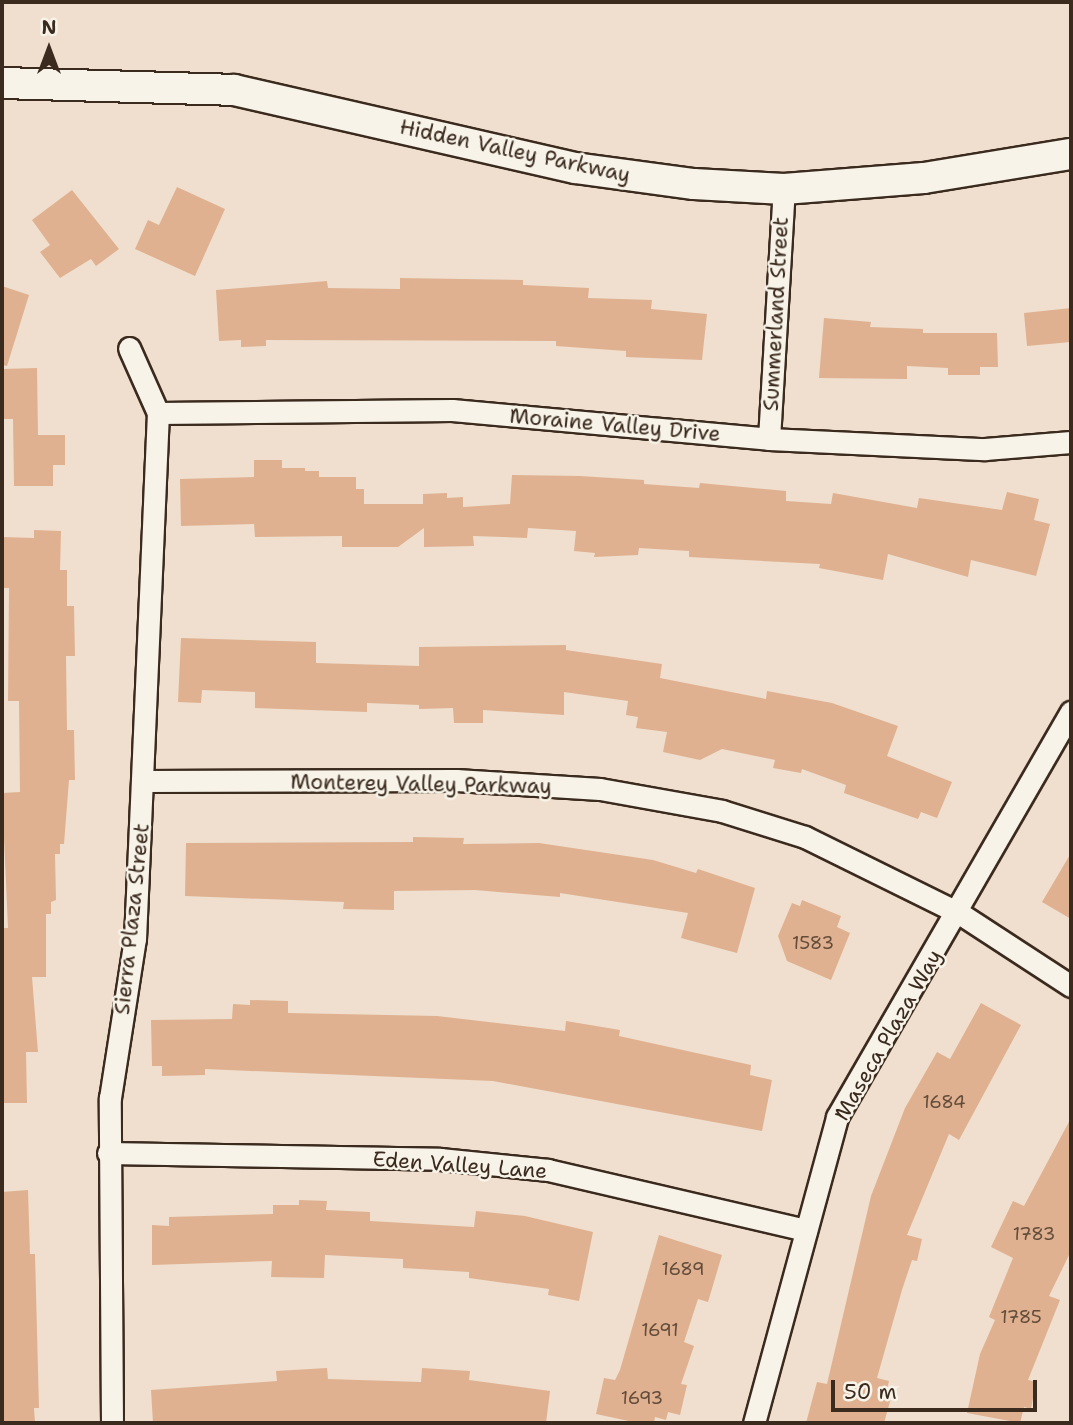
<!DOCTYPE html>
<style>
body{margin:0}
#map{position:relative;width:1073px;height:1425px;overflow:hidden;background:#f0dfce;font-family:"Shantell Sans",sans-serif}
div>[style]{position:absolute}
.building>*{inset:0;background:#dfb190}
.roads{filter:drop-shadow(2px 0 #3b2a1e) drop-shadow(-2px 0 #3b2a1e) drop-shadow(0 2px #3b2a1e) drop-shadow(0 -2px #3b2a1e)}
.street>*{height:21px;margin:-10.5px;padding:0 10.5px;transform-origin:10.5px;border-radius:10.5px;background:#f7f3e8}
.secondary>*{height:30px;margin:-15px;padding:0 15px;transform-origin:15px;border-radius:15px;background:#f7f3e8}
span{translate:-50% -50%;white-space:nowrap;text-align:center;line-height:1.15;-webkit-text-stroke:5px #f7f3e8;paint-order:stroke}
.number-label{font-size:18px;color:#644c3a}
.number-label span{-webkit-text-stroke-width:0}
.street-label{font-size:21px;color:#3b2a1e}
.frame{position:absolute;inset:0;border:4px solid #3b2a1e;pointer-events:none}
.north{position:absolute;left:14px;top:14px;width:70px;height:70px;-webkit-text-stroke:5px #f7f3e8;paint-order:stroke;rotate:0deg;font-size:19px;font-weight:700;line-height:28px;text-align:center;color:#3b2a1e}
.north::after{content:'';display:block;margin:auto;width:24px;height:32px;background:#3b2a1e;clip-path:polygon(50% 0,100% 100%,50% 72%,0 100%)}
.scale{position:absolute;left:831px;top:1380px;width:206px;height:32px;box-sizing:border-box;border:4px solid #3b2a1e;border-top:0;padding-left:9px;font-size:21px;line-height:24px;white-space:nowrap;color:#3b2a1e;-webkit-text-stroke:5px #f7f3e8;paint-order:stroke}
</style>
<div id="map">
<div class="building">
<div style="clip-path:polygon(177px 187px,225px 209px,195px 276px,135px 249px,148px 220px,159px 225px)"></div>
<div style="clip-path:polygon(72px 190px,119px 249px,96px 266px,91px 259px,60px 278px,40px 252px,50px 245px,32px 220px)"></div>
<div style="clip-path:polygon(400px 278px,523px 280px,523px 285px,589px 288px,588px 298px,652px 300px,651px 309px,707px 314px,702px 360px,626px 357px,626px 351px,556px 346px,556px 341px,266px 340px,266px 346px,241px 347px,241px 340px,219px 341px,216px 290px,327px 281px,328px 288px,400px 289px)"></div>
<div style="clip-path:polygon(2px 286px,29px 295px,7px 366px,2px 365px)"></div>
<div style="clip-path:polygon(1071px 308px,1071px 342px,1027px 346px,1024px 313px)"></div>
<div style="clip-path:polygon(824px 318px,871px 322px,870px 327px,923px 329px,923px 333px,997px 333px,998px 367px,980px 367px,980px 375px,948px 375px,948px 368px,907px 366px,907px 379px,819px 378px)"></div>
<div style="clip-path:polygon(37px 368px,38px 435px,65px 435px,65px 465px,53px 465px,53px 486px,14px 486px,13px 419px,2px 419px,2px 369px)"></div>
<div style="clip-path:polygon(254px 460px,282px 460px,282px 468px,305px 468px,305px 471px,319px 471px,319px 477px,356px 477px,356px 489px,364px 489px,364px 504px,423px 504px,423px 494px,447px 493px,447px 498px,463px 497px,463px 507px,510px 504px,512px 475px,580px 476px,644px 480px,644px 484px,699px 488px,700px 483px,786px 491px,786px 501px,831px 504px,833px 493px,917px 508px,919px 498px,1002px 510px,1007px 492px,1039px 499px,1034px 520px,1050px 524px,1036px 576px,971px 560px,968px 577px,888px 554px,883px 580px,819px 568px,820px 564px,689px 557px,689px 551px,639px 548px,638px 555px,594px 557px,595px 553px,574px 551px,576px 531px,528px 528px,527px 538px,473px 536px,474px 546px,424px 547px,424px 528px,398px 547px,342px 547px,342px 536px,255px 537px,254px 524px,181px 526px,180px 479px,254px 477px)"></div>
<div style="clip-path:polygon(34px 530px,61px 531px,60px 570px,67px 570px,67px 606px,74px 606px,75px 656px,66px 656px,67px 730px,74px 730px,75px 780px,69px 780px,64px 844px,60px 844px,60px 854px,55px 854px,56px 900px,51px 902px,51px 914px,46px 914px,46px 977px,32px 977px,38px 1052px,26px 1052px,27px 1103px,2px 1103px,2px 928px,8px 928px,2px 793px,20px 792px,19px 701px,8px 701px,9px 588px,2px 588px,2px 537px,34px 538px)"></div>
<div style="clip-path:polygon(181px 638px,316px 642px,316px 663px,419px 666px,419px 647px,566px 645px,566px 650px,662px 664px,660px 678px,766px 699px,767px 691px,832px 703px,898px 726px,887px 756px,952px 782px,937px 818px,921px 812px,918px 819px,844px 793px,846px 785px,802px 769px,801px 773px,773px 768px,775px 760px,722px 749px,700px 760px,663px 752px,667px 732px,636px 728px,638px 717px,626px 715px,628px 701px,564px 692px,564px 715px,483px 710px,483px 723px,454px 723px,453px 708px,419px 709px,419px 705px,367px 703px,367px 712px,255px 708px,255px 692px,202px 690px,201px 703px,178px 702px)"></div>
<div style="clip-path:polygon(413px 837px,464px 838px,463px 844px,539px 843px,653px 860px,696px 873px,698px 869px,755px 888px,737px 953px,681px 938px,688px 913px,560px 893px,560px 897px,475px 890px,394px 891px,394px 910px,343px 909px,344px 902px,185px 896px,186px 843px,413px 842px)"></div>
<div style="clip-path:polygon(1071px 853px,1071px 919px,1042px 902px)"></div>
<div style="clip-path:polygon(802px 900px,841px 916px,837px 927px,850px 933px,831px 980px,787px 961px,778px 936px,792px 903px,800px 906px)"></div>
<div style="clip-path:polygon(250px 1000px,288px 1001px,288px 1013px,437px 1016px,565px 1031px,566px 1021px,620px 1030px,619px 1036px,751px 1065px,750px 1075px,772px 1080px,762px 1131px,493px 1081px,205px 1069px,205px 1075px,162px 1076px,162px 1066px,152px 1066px,151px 1020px,232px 1019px,233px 1004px,250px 1005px)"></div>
<div style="clip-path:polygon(981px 1003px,1021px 1025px,959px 1140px,949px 1134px,907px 1235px,922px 1239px,917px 1261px,912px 1260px,902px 1290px,877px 1378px,889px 1381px,885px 1397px,891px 1398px,884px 1423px,806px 1423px,817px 1382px,827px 1384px,871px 1196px,905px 1108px,937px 1052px,950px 1059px)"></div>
<div style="clip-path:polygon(1071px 1118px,1071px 1251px,1049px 1296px,1060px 1300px,1028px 1380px,1036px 1382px,1031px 1409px,1024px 1407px,1020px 1423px,967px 1413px,980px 1354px,995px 1320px,989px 1317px,1013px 1258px,991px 1247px,1013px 1201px,1024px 1206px)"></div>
<div style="clip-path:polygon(28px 1190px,30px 1254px,35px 1254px,39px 1408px,34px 1408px,35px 1423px,2px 1423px,2px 1192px)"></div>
<div style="clip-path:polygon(299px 1200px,327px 1201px,326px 1210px,370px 1212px,370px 1221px,474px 1227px,476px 1211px,525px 1216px,593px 1232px,579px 1301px,548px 1295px,549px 1289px,469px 1278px,469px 1272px,403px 1268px,403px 1259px,325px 1255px,324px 1278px,271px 1277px,272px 1261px,152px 1265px,152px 1225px,169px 1226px,169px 1217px,273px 1214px,273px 1205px,299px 1205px)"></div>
<div style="clip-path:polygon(659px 1235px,722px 1255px,708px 1302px,698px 1299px,684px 1342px,694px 1346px,681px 1384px,687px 1385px,680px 1415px,668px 1412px,666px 1420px,655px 1417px,654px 1423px,638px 1423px,596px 1414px,604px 1378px,615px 1380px,620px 1370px)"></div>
<div style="clip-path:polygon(327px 1368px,328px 1379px,421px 1382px,422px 1368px,470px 1371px,469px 1380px,550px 1391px,546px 1423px,153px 1423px,151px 1390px,277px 1381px,276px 1371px)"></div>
</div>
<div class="roads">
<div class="street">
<div style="left:158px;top:413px;width:294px;rotate:-0.6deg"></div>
<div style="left:452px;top:410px;width:318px;rotate:5.2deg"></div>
<div style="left:769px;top:439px;width:216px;rotate:2.7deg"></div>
<div style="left:985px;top:449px;width:86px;rotate:-4.7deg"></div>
<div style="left:769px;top:439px;width:250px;rotate:-86.6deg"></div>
<div style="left:145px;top:781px;width:311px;rotate:-0.2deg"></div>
<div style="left:456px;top:780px;width:144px;rotate:3.6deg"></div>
<div style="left:600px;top:789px;width:124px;rotate:10.2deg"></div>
<div style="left:722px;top:811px;width:87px;rotate:17.4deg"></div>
<div style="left:805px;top:837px;width:172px;rotate:26.3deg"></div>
<div style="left:959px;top:913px;width:134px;rotate:33.1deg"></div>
<div style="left:108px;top:1153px;width:332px;rotate:1deg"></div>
<div style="left:440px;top:1159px;width:109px;rotate:5.8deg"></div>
<div style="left:548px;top:1170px;width:265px;rotate:13.1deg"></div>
<div style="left:112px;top:1423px;width:325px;rotate:-90.4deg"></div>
<div style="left:110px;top:1098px;width:161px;rotate:-81.1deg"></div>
<div style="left:135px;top:939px;width:527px;rotate:-87.5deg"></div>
<div style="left:158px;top:413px;width:71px;rotate:-114deg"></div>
<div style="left:754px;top:1423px;width:317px;rotate:-74.8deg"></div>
<div style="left:837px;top:1117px;width:468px;rotate:-60deg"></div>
</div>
<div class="secondary">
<div style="left:2px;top:83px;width:232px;rotate:1.7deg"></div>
<div style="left:234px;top:90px;width:350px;rotate:12.9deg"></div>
<div style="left:575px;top:168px;width:120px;rotate:7.7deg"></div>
<div style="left:694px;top:184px;width:90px;rotate:3.2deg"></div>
<div style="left:784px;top:189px;width:140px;rotate:-4.5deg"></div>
<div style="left:924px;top:178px;width:149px;rotate:-9.3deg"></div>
</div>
</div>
<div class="number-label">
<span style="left:813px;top:943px">1583</span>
<span style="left:944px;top:1102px">1684</span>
<span style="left:1034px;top:1234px">1783</span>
<span style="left:683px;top:1269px">1689</span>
<span style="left:1021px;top:1317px">1785</span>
<span style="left:660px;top:1330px">1691</span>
<span style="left:642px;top:1398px">1693</span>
</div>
<div class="street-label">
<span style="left:515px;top:151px;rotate:12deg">Hidden Valley Parkway</span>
<span style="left:776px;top:314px;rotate:-87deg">Summerland Street</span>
<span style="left:615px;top:425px;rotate:5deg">Moraine Valley Drive</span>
<span style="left:421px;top:784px;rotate:1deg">Monterey Valley Parkway</span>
<span style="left:132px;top:919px;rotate:-84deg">Sierra Plaza Street</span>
<span style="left:888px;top:1035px;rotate:-60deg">Maseca Plaza Way</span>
<span style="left:460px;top:1165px;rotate:4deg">Eden Valley Lane</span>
</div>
<div class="frame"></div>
<div class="north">N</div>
<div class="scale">50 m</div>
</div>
